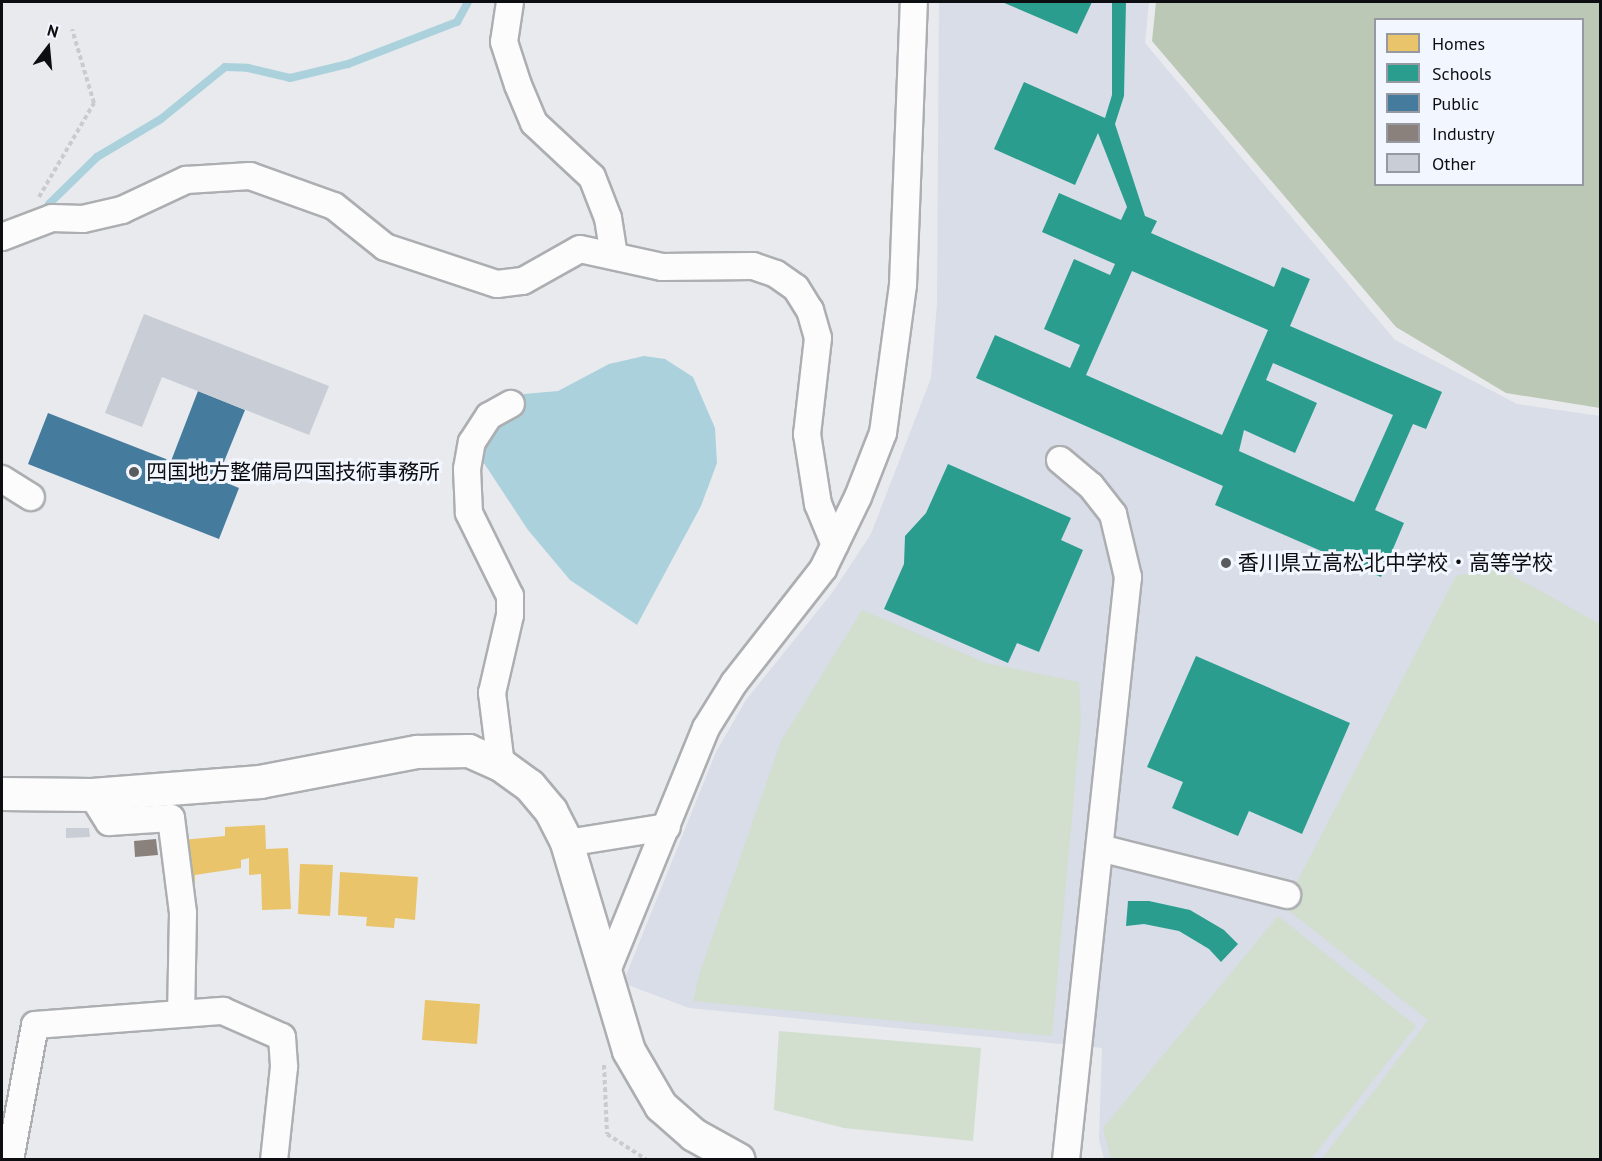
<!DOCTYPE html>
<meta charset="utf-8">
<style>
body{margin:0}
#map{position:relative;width:1602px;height:1161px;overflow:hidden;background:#e8eaee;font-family:"PT Sans","Noto Sans JP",sans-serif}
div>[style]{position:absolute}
.built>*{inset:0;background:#d8dde7}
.green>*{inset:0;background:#d2dece}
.forest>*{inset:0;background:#bbc8b5}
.water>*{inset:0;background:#abd2dc}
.homes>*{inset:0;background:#e9c46a}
.schools>*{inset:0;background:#2a9d8f}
.public>*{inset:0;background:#457b9d}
.industry>*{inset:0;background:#8a817c}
.stream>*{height:8px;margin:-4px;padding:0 4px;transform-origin:4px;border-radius:4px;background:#abd2dc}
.building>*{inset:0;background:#c9cdd6}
.path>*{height:4px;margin-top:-2px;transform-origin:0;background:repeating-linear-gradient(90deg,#cacbcc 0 4.5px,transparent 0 7.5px)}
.roads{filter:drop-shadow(2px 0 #acaeb1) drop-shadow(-2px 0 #acaeb1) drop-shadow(0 2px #acaeb1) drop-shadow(0 -2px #acaeb1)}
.minor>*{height:26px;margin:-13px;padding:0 13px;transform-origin:13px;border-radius:13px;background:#fcfcfc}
.tertiary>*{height:32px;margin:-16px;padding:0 16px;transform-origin:16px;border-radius:16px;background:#fcfcfc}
.dots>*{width:16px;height:16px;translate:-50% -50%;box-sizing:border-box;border:3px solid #f2f6fe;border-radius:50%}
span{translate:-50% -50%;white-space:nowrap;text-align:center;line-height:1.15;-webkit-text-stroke:6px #f2f6fe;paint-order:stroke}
.poi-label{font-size:21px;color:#0d0e11}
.left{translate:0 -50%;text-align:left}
.frame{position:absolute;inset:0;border:3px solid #0d0e11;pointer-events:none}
.legend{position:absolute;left:1374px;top:18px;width:210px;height:168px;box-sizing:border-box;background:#f2f6fe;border:2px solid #96999f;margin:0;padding:8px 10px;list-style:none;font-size:18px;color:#0d0e11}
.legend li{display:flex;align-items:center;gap:12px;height:30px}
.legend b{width:30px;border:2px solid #96999f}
.north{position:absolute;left:18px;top:18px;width:60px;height:60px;-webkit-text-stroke:4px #f2f6fe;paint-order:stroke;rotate:16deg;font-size:16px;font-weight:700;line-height:24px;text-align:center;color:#0d0e11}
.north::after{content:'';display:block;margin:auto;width:21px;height:27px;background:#0d0e11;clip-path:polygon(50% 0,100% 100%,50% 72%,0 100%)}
</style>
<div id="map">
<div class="built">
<div style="clip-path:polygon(939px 2px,1149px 2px,1145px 43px,1395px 340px,1517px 404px,1600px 416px,1600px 1159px,1104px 1159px,1099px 1139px,1102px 1048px,689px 1008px,623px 983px,716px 752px,746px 700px,832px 593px,871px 534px,931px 378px,937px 303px)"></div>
</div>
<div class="green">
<div style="clip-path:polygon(1497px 567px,1600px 624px,1600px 1159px,1322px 1159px,1428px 1020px,1284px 907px,1456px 576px)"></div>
<div style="clip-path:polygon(862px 610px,986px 663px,1079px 682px,1081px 719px,1052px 1036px,693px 1001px,700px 972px,781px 741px)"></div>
<div style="clip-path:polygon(1278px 916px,1416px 1026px,1311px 1159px,1111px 1159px,1103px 1128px)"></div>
<div style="clip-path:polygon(779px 1031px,981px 1048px,973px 1141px,844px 1128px,774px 1110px)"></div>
</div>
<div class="forest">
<div style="clip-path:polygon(evenodd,1156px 2px,1600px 2px,1600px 408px,1506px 393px,1396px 327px,1152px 41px,1156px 2px,1376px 20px,1582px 20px,1582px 184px,1376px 184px,1376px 20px)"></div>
</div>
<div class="water">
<div style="clip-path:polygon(644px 356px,665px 359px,693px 377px,715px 428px,717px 463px,701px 506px,637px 625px,570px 580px,528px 530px,476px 451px,492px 422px,523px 414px,524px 394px,558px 391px,609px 364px)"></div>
</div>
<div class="homes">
<div style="clip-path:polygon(265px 825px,266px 849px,288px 848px,291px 909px,262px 910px,261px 874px,249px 875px,249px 858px,241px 860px,241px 868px,195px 875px,195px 882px,185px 882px,182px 840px,225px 836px,225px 827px)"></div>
<div style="clip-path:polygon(300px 864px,333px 865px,330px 916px,298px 914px)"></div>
<div style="clip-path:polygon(340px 872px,418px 877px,415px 920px,395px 918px,394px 928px,366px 926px,367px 917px,338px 915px)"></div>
<div style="clip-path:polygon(425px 1000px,480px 1004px,477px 1044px,422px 1040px)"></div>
</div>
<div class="schools">
<div style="clip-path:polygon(1002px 2px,1092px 2px,1077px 34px)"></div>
<div style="clip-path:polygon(evenodd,1112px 2px,1126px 2px,1124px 96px,1115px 124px,1145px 216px,1157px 221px,1151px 233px,1274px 287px,1282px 267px,1310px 279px,1290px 326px,1442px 392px,1426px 429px,1413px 424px,1375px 510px,1404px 523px,1381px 577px,1215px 505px,1223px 486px,976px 378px,995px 335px,1070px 368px,1080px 345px,1044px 329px,1074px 259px,1110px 275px,1115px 264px,1042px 232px,1059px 193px,1121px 220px,1127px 207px,1098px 133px,1075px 185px,994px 149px,1024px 82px,1105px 118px,1112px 95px,1112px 2px,1132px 271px,1268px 330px,1222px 435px,1086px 375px,1132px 271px,1112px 2px,1273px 363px,1393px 415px,1354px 502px,1239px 451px,1244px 430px,1295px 453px,1317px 403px,1266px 380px,1273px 363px)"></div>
<div style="clip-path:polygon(948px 464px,1071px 518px,1061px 540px,1083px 550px,1039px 652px,1017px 643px,1008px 663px,884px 609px,904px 564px,905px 536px,926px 513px)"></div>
<div style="clip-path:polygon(1196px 656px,1350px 723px,1302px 834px,1249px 811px,1238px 836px,1172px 808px,1183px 782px,1147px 767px)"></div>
<div style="clip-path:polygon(1128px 901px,1149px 901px,1190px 910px,1224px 930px,1238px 944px,1221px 962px,1209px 949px,1179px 931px,1144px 924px,1126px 926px)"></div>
</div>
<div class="public">
<div style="clip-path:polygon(198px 391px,245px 410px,217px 479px,239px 488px,219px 539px,28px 464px,48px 413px,171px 461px)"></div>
</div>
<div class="industry">
<div style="clip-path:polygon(156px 839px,158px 855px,135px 857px,134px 841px)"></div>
</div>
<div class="stream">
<div style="left:49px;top:204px;width:67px;rotate:-44.4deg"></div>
<div style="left:97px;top:157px;width:74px;rotate:-30.7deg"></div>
<div style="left:161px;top:119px;width:82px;rotate:-39.1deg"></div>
<div style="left:225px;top:67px;width:23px;rotate:2deg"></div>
<div style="left:248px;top:68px;width:43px;rotate:13.4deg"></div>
<div style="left:290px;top:78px;width:60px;rotate:-13.6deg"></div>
<div style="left:348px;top:64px;width:117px;rotate:-21.1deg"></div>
<div style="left:457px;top:22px;width:23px;rotate:-61deg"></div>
</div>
<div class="building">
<div style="clip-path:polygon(144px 314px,329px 386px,309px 435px,162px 377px,142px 427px,105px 413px)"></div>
<div style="clip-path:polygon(66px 828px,89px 828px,90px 837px,66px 838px)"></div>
</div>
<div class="path">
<div style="left:39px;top:197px;width:109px;rotate:-59.7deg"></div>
<div style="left:94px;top:103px;width:77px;rotate:-106.6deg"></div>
<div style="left:604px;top:1065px;width:69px;rotate:87.5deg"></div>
<div style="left:607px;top:1134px;width:48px;rotate:33deg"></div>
</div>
<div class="roads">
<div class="minor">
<div style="left:510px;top:2px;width:40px;rotate:98.5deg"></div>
<div style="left:504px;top:42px;width:45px;rotate:72deg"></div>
<div style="left:518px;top:85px;width:41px;rotate:67.2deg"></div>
<div style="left:534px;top:123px;width:79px;rotate:43deg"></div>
<div style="left:592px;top:177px;width:44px;rotate:68.7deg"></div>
<div style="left:608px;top:218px;width:37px;rotate:81deg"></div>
<div style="left:2px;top:237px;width:53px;rotate:-20.8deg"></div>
<div style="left:52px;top:218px;width:31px;rotate:2deg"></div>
<div style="left:83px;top:219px;width:40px;rotate:-13deg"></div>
<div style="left:122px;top:210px;width:71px;rotate:-25.1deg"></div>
<div style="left:186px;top:180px;width:64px;rotate:-3.6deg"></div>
<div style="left:250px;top:176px;width:89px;rotate:19.7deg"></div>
<div style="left:334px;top:206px;width:65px;rotate:38.8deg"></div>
<div style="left:385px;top:247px;width:118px;rotate:18.3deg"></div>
<div style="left:497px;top:284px;width:26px;rotate:-7deg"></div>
<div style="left:523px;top:281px;width:65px;rotate:-29.3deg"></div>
<div style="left:580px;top:249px;width:84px;rotate:12.4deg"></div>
<div style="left:662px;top:267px;width:91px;rotate:-0.6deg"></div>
<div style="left:753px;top:266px;width:24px;rotate:19deg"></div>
<div style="left:776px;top:274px;width:24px;rotate:35deg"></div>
<div style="left:796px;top:288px;width:26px;rotate:58deg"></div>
<div style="left:810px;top:310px;width:29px;rotate:74deg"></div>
<div style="left:818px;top:338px;width:97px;rotate:96.5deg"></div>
<div style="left:807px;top:434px;width:71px;rotate:81.1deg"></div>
<div style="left:818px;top:504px;width:44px;rotate:67.5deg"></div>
<div style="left:1060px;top:460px;width:40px;rotate:40deg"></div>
<div style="left:1091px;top:486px;width:36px;rotate:52deg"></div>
<div style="left:1113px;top:514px;width:65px;rotate:76.6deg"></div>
<div style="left:1128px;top:577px;width:586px;rotate:96.07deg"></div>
<div style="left:2px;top:479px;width:34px;rotate:32deg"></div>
<div style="left:501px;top:765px;width:73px;rotate:-97.1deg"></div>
<div style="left:492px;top:693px;width:80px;rotate:-77deg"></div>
<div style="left:510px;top:615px;width:19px;rotate:-90deg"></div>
<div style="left:510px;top:596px;width:93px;rotate:-116.3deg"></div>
<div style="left:469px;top:513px;width:44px;rotate:-92.6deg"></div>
<div style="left:467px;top:469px;width:27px;rotate:-80deg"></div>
<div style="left:472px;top:442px;width:31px;rotate:-57deg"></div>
<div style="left:489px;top:416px;width:25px;rotate:-29deg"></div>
<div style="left:92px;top:795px;width:32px;rotate:58deg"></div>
<div style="left:109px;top:822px;width:62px;rotate:-3.7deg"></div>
<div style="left:171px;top:818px;width:96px;rotate:82.8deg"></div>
<div style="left:183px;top:913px;width:100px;rotate:91.1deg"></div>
<div style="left:567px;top:843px;width:101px;rotate:-9.1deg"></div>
<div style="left:1100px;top:848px;width:193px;rotate:14.1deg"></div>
<div style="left:606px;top:973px;width:265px;rotate:-67.8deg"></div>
<div style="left:706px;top:728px;width:53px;rotate:-58.1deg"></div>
<div style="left:734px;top:683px;width:145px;rotate:-52deg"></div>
<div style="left:823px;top:569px;width:80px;rotate:-64.1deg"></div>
<div style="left:858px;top:497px;width:69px;rotate:-68.7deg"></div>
<div style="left:883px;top:433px;width:149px;rotate:-82.3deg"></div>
<div style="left:903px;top:285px;width:283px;rotate:-87.8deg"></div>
<div style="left:10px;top:1160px;width:137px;rotate:-79.5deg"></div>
<div style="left:35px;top:1025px;width:189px;rotate:-4.3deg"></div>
<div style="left:223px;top:1011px;width:64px;rotate:23.8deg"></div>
<div style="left:282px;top:1037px;width:30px;rotate:86deg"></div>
<div style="left:284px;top:1067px;width:94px;rotate:96.1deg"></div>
</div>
<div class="tertiary">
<div style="left:2px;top:794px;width:90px;rotate:0.6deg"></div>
<div style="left:92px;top:795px;width:169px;rotate:-4.4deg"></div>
<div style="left:260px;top:782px;width:161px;rotate:-10.8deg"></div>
<div style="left:418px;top:752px;width:51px;rotate:-1.1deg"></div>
<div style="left:469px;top:751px;width:35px;rotate:24deg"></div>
<div style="left:501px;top:765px;width:36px;rotate:36deg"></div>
<div style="left:530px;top:786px;width:33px;rotate:50deg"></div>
<div style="left:551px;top:811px;width:36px;rotate:63deg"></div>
<div style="left:567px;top:843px;width:217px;rotate:73.4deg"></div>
<div style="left:629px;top:1051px;width:64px;rotate:59.8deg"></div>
<div style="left:661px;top:1106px;width:44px;rotate:41.3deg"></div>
<div style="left:694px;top:1135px;width:51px;rotate:29.1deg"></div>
</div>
</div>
<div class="dots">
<div style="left:134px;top:472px;background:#5a5b5e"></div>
<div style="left:1226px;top:563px;background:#5a5b5e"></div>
</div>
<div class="poi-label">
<span class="left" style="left:146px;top:472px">四国地方整備局四国技術事務所</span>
<span class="left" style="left:1238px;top:563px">香川県立高松北中学校・高等学校</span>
</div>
<div class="frame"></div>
<ul class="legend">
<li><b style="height:16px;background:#e9c46a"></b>Homes</li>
<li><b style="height:16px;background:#2a9d8f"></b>Schools</li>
<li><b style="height:16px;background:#457b9d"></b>Public</li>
<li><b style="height:16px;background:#8a817c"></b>Industry</li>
<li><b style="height:16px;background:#c9cdd6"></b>Other</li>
</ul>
<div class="north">N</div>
</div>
